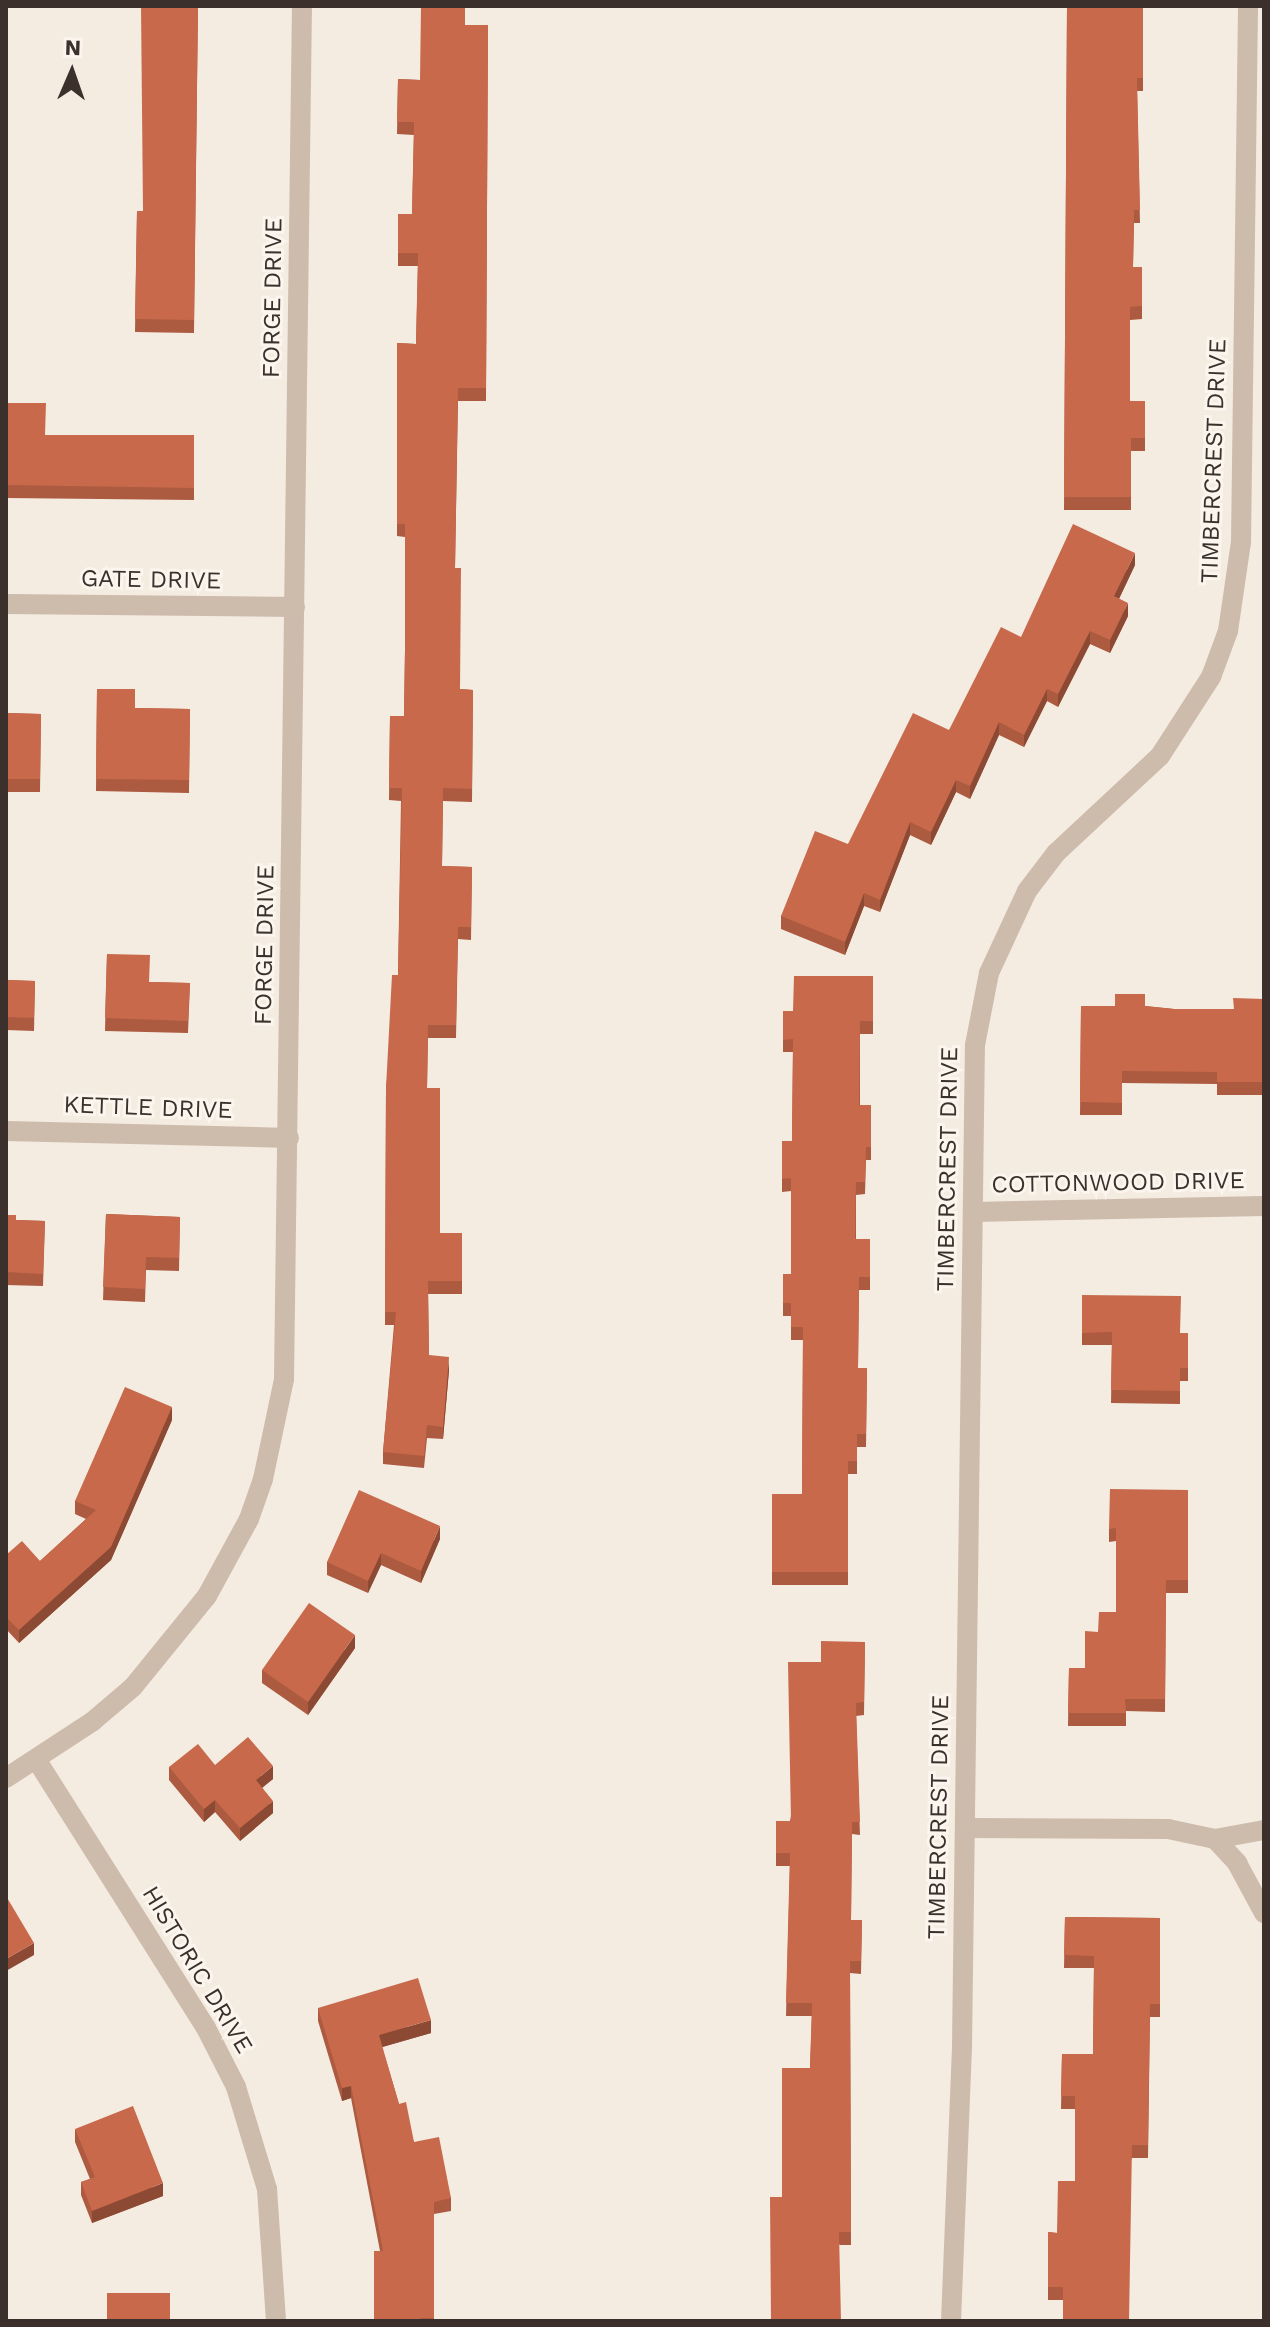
<!DOCTYPE html>
<style>
body{margin:0}
#map{position:relative;width:1270px;height:2327px;overflow:hidden;background:#f4ebe1;font-family:"Work Sans",sans-serif}
div>[style]{position:absolute}
.minor>*{height:20px;margin:-10px;padding:0 10px;transform-origin:10px;border-radius:10px;background:#cdbbac}
.wall>*{inset:0;background:#ac5a40}
.shaded-wall>*{inset:0;background:#8c4a34}
.building>*{inset:0;background:#c8694b}
span{translate:-50% -50%;white-space:nowrap;text-align:center;line-height:1.15;-webkit-text-stroke:6px #fbf5ee;paint-order:stroke}
.street-label{font-size:24px;color:#3b302b}
.frame{position:absolute;inset:0;border:8px solid #3b302b;pointer-events:none}
.north{position:absolute;left:32px;top:32px;width:80px;height:80px;-webkit-text-stroke:6px #fbf5ee;paint-order:stroke;rotate:2deg;font-size:22px;font-weight:700;line-height:32px;text-align:center;color:#3b302b}
.north::after{content:'';display:block;margin:auto;width:28px;height:36px;background:#3b302b;clip-path:polygon(50% 0,100% 100%,50% 72%,0 100%)}
</style>
<div id="map">
<div class="minor">
<div style="left:6px;top:604px;width:289px;rotate:0.6deg"></div>
<div style="left:6px;top:1131px;width:283px;rotate:1.4deg"></div>
<div style="left:973px;top:1212px;width:291px;rotate:-1.2deg"></div>
<div style="left:36px;top:1759px;width:318px;rotate:57.7deg"></div>
<div style="left:206px;top:2028px;width:66px;rotate:63deg"></div>
<div style="left:236px;top:2087px;width:107px;rotate:73.1deg"></div>
<div style="left:267px;top:2189px;width:132px;rotate:86.1deg"></div>
<div style="left:6px;top:1778px;width:104px;rotate:-33.2deg"></div>
<div style="left:93px;top:1721px;width:52px;rotate:-40.4deg"></div>
<div style="left:133px;top:1687px;width:117px;rotate:-50.9deg"></div>
<div style="left:207px;top:1596px;width:88px;rotate:-61.4deg"></div>
<div style="left:249px;top:1519px;width:42px;rotate:-70.7deg"></div>
<div style="left:263px;top:1479px;width:102px;rotate:-78.1deg"></div>
<div style="left:284px;top:1379px;width:1373px;rotate:-89.25deg"></div>
<div style="left:965px;top:1828px;width:203px;rotate:0.3deg"></div>
<div style="left:1168px;top:1829px;width:48px;rotate:12deg"></div>
<div style="left:1264px;top:1830px;width:50px;rotate:169.6deg"></div>
<div style="left:1215px;top:1839px;width:33px;rotate:47deg"></div>
<div style="left:1237px;top:1863px;width:57px;rotate:61.6deg"></div>
<div style="left:951px;top:2321px;width:275px;rotate:-87.7deg"></div>
<div style="left:962px;top:2046px;width:1001px;rotate:-89.26deg"></div>
<div style="left:975px;top:1045px;width:73px;rotate:-79deg"></div>
<div style="left:989px;top:973px;width:90px;rotate:-65.1deg"></div>
<div style="left:1027px;top:891px;width:48px;rotate:-52.7deg"></div>
<div style="left:1056px;top:853px;width:142px;rotate:-43deg"></div>
<div style="left:1160px;top:756px;width:94px;rotate:-57.2deg"></div>
<div style="left:1211px;top:677px;width:49px;rotate:-69.7deg"></div>
<div style="left:1228px;top:631px;width:90px;rotate:-81.7deg"></div>
<div style="left:1241px;top:542px;width:536px;rotate:-89.25deg"></div>
</div>
<div class="wall">
<div style="clip-path:polygon(198px 6px,194px 333px,135px 332px,137px 211px,143px 211px)"></div>
<div style="clip-path:polygon(1067px 6px,1143px 6px,1143px 91px,1137px 91px,1140px 223px,1134px 223px,1133px 267px,1142px 267px,1142px 319px,1130px 320px,1130px 401px,1145px 401px,1145px 451px,1131px 451px,1131px 510px,1064px 510px)"></div>
<div style="clip-path:polygon(465px 25px,488px 25px,486px 401px,458px 401px,455px 568px,460px 689px,473px 690px,472px 802px,443px 801px,442px 866px,472px 867px,471px 940px,458px 939px,456px 1038px,428px 1038px,427px 1088px,440px 1233px,462px 1233px,462px 1294px,428px 1294px,429px 1355px,449px 1370px,443px 1439px,427px 1438px,424px 1468px,383px 1464px,383px 1452px,394px 1325px,385px 1325px,386px 1088px,398px 975px,401px 801px,389px 800px,390px 716px,404px 716px,405px 650px,405px 537px,397px 536px,397px 343px,416px 344px,418px 266px,398px 266px,398px 214px,412px 214px,414px 135px,397px 134px,398px 79px,420px 80px)"></div>
<div style="clip-path:polygon(6px 403px,45px 435px,194px 435px,194px 500px,6px 498px)"></div>
<div style="clip-path:polygon(1135px 565px,1119px 599px,1128px 616px,1110px 653px,1090px 644px,1058px 707px,1047px 701px,1024px 747px,999px 735px,970px 799px,956px 792px,931px 845px,910px 835px,880px 912px,864px 906px,845px 955px,781px 929px,781px 916px,848px 844px,949px 730px,1021px 637px)"></div>
<div style="clip-path:polygon(97px 689px,135px 708px,190px 709px,189px 793px,96px 791px)"></div>
<div style="clip-path:polygon(6px 713px,41px 714px,40px 792px,6px 792px)"></div>
<div style="clip-path:polygon(107px 954px,149px 982px,190px 983px,188px 1033px,105px 1031px)"></div>
<div style="clip-path:polygon(873px 976px,873px 1034px,860px 1034px,860px 1105px,871px 1105px,871px 1160px,866px 1160px,865px 1194px,856px 1195px,856px 1239px,870px 1239px,870px 1290px,859px 1290px,858px 1368px,867px 1368px,866px 1447px,857px 1447px,857px 1474px,848px 1474px,848px 1585px,772px 1585px,772px 1494px,802px 1494px,803px 1340px,791px 1340px,791px 1316px,783px 1316px,783px 1274px,791px 1274px,791px 1191px,782px 1192px,782px 1141px,792px 1141px,793px 1052px,783px 1052px,783px 1011px,793px 1011px)"></div>
<div style="clip-path:polygon(6px 980px,35px 981px,34px 1031px,6px 1030px)"></div>
<div style="clip-path:polygon(1264px 999px,1264px 1095px,1217px 1095px,1217px 1084px,1122px 1083px,1122px 1115px,1080px 1115px,1081px 1006px,1145px 1006px,1174px 1009px,1234px 1009px)"></div>
<div style="clip-path:polygon(106px 1214px,180px 1217px,179px 1271px,146px 1270px,145px 1302px,103px 1300px)"></div>
<div style="clip-path:polygon(6px 1215px,16px 1220px,45px 1221px,43px 1286px,6px 1285px)"></div>
<div style="clip-path:polygon(1082px 1295px,1180px 1333px,1188px 1333px,1188px 1381px,1180px 1381px,1180px 1404px,1111px 1403px,1112px 1345px,1082px 1345px)"></div>
<div style="clip-path:polygon(172px 1420px,111px 1560px,19px 1643px,6px 1629px,6px 1555px,40px 1561px,86px 1519px,75px 1514px,75px 1501px)"></div>
<div style="clip-path:polygon(1188px 1490px,1188px 1593px,1166px 1593px,1165px 1712px,1126px 1711px,1126px 1726px,1068px 1726px,1069px 1668px,1085px 1668px,1098px 1632px,1116px 1612px,1116px 1541px,1109px 1542px,1109px 1529px)"></div>
<div style="clip-path:polygon(440px 1539px,421px 1583px,381px 1565px,368px 1593px,327px 1575px,327px 1562px)"></div>
<div style="clip-path:polygon(865px 1642px,864px 1715px,856px 1716px,860px 1835px,852px 1834px,851px 1920px,862px 1920px,861px 1974px,850px 1973px,851px 2245px,840px 2245px,782px 2197px,810px 2068px,812px 2016px,786px 2016px,790px 1866px,776px 1866px,776px 1853px,790px 1821px,821px 1662px)"></div>
<div style="clip-path:polygon(355px 1648px,308px 1715px,262px 1683px,262px 1670px)"></div>
<div style="clip-path:polygon(215px 1765px,273px 1779px,262px 1787px,273px 1813px,240px 1841px,215px 1812px,204px 1822px,169px 1780px,169px 1767px)"></div>
<div style="clip-path:polygon(1065px 1917px,1160px 1918px,1160px 2017px,1150px 2017px,1148px 2158px,1132px 2158px,1063px 2300px,1048px 2300px,1048px 2232px,1057px 2233px,1075px 2181px,1075px 2109px,1061px 2109px,1062px 2054px,1093px 2054px,1094px 1968px,1064px 1968px)"></div>
<div style="clip-path:polygon(318px 2008px,431px 2033px,382px 2047px,399px 2104px,414px 2142px,451px 2198px,451px 2211px,434px 2214px,434px 2321px,374px 2321px,380px 2251px,351px 2098px,342px 2101px,318px 2021px)"></div>
<div style="clip-path:polygon(75px 2129px,163px 2196px,92px 2223px,81px 2195px,81px 2182px,90px 2179px,75px 2142px)"></div>
</div>
<div class="shaded-wall">
<div style="clip-path:polygon(1135px 553px,1135px 565px,1114px 609px,1114px 596px)"></div>
<div style="clip-path:polygon(1128px 603px,1128px 616px,1110px 653px,1110px 640px)"></div>
<div style="clip-path:polygon(1090px 631px,1090px 644px,1058px 707px,1058px 694px)"></div>
<div style="clip-path:polygon(1047px 689px,1047px 701px,1024px 747px,1024px 735px)"></div>
<div style="clip-path:polygon(999px 722px,999px 735px,970px 799px,970px 786px)"></div>
<div style="clip-path:polygon(956px 780px,956px 792px,931px 845px,931px 832px)"></div>
<div style="clip-path:polygon(910px 822px,910px 835px,880px 912px,880px 900px)"></div>
<div style="clip-path:polygon(864px 893px,864px 906px,845px 955px,845px 942px)"></div>
<div style="clip-path:polygon(449px 1357px,449px 1370px,443px 1439px,443px 1427px)"></div>
<div style="clip-path:polygon(172px 1407px,172px 1420px,111px 1560px,19px 1643px,19px 1630px)"></div>
<div style="clip-path:polygon(440px 1526px,440px 1539px,421px 1583px,421px 1571px)"></div>
<div style="clip-path:polygon(381px 1553px,381px 1565px,368px 1593px,368px 1581px)"></div>
<div style="clip-path:polygon(355px 1635px,355px 1648px,308px 1715px,308px 1702px)"></div>
<div style="clip-path:polygon(273px 1766px,273px 1779px,256px 1793px,256px 1780px)"></div>
<div style="clip-path:polygon(215px 1800px,215px 1812px,204px 1822px,204px 1809px)"></div>
<div style="clip-path:polygon(273px 1801px,273px 1813px,240px 1841px,240px 1828px)"></div>
<div style="clip-path:polygon(34px 1943px,34px 1955px,6px 1971px,6px 1959px)"></div>
<div style="clip-path:polygon(431px 2020px,431px 2033px,379px 2048px,379px 2035px)"></div>
<div style="clip-path:polygon(351px 2086px,351px 2098px,342px 2101px,342px 2088px)"></div>
<div style="clip-path:polygon(163px 2183px,163px 2196px,92px 2223px,92px 2211px)"></div>
</div>
<div class="building">
<div style="clip-path:polygon(141px 6px,198px 6px,194px 320px,135px 319px,137px 211px,143px 211px)"></div>
<div style="clip-path:polygon(421px 6px,465px 6px,465px 25px,488px 25px,486px 388px,458px 388px,455px 568px,461px 568px,460px 689px,473px 690px,472px 789px,443px 788px,442px 866px,472px 867px,471px 927px,458px 927px,456px 1025px,428px 1025px,427px 1088px,440px 1088px,440px 1233px,462px 1233px,462px 1281px,428px 1281px,429px 1355px,449px 1357px,443px 1427px,427px 1425px,424px 1456px,383px 1452px,396px 1312px,385px 1312px,386px 1088px,392px 975px,398px 975px,402px 788px,389px 788px,390px 716px,404px 716px,405px 650px,405px 524px,397px 524px,397px 343px,416px 344px,418px 253px,398px 253px,398px 214px,412px 214px,414px 122px,397px 122px,398px 79px,420px 80px)"></div>
<div style="clip-path:polygon(1067px 6px,1143px 6px,1143px 78px,1137px 78px,1140px 210px,1134px 210px,1133px 267px,1142px 267px,1142px 306px,1130px 307px,1130px 401px,1145px 401px,1145px 438px,1131px 438px,1131px 497px,1064px 497px)"></div>
<div style="clip-path:polygon(6px 403px,46px 403px,45px 435px,194px 435px,194px 488px,6px 485px)"></div>
<div style="clip-path:polygon(1073px 524px,1135px 553px,1114px 596px,1128px 603px,1110px 640px,1090px 631px,1058px 694px,1047px 689px,1024px 735px,999px 722px,970px 786px,956px 780px,931px 832px,910px 822px,880px 900px,864px 893px,845px 942px,781px 916px,815px 831px,848px 844px,913px 713px,949px 730px,1001px 627px,1021px 637px)"></div>
<div style="clip-path:polygon(97px 689px,135px 689px,135px 708px,190px 709px,189px 780px,96px 779px)"></div>
<div style="clip-path:polygon(6px 713px,41px 714px,40px 779px,6px 779px)"></div>
<div style="clip-path:polygon(107px 954px,150px 955px,149px 982px,190px 983px,188px 1021px,105px 1018px)"></div>
<div style="clip-path:polygon(794px 976px,873px 976px,873px 1021px,860px 1021px,859px 1105px,871px 1105px,871px 1147px,866px 1147px,865px 1182px,856px 1182px,855px 1239px,870px 1239px,870px 1277px,859px 1277px,858px 1368px,867px 1368px,866px 1434px,857px 1434px,857px 1461px,848px 1461px,848px 1572px,772px 1572px,772px 1494px,802px 1494px,803px 1327px,791px 1327px,791px 1303px,783px 1303px,783px 1274px,791px 1274px,791px 1178px,782px 1179px,782px 1141px,792px 1141px,793px 1039px,783px 1040px,783px 1011px,793px 1011px)"></div>
<div style="clip-path:polygon(6px 980px,35px 981px,34px 1018px,6px 1017px)"></div>
<div style="clip-path:polygon(1115px 994px,1145px 994px,1145px 1006px,1174px 1009px,1234px 1009px,1233px 998px,1264px 999px,1264px 1082px,1217px 1082px,1217px 1072px,1122px 1071px,1122px 1103px,1080px 1102px,1081px 1006px,1115px 1006px)"></div>
<div style="clip-path:polygon(106px 1214px,180px 1217px,179px 1258px,146px 1257px,145px 1289px,103px 1287px)"></div>
<div style="clip-path:polygon(6px 1215px,16px 1215px,16px 1220px,45px 1221px,43px 1274px,6px 1272px)"></div>
<div style="clip-path:polygon(1082px 1295px,1181px 1296px,1180px 1333px,1188px 1333px,1188px 1368px,1180px 1368px,1180px 1391px,1111px 1390px,1112px 1332px,1082px 1333px)"></div>
<div style="clip-path:polygon(125px 1387px,172px 1407px,111px 1547px,19px 1630px,6px 1617px,6px 1555px,22px 1541px,40px 1561px,96px 1510px,75px 1501px)"></div>
<div style="clip-path:polygon(1110px 1489px,1188px 1490px,1188px 1580px,1166px 1580px,1165px 1699px,1125px 1699px,1126px 1713px,1068px 1713px,1069px 1668px,1085px 1668px,1085px 1631px,1098px 1632px,1099px 1612px,1116px 1612px,1116px 1528px,1109px 1529px)"></div>
<div style="clip-path:polygon(359px 1490px,440px 1526px,421px 1571px,381px 1553px,368px 1581px,327px 1562px)"></div>
<div style="clip-path:polygon(309px 1603px,355px 1635px,308px 1702px,262px 1670px)"></div>
<div style="clip-path:polygon(821px 1641px,865px 1642px,864px 1702px,856px 1703px,860px 1822px,852px 1822px,851px 1920px,862px 1920px,861px 1961px,850px 1961px,851px 2232px,839px 2232px,841px 2321px,771px 2321px,770px 2197px,782px 2197px,782px 2068px,810px 2068px,812px 2003px,786px 2003px,790px 1853px,776px 1853px,776px 1821px,791px 1821px,788px 1662px,821px 1662px)"></div>
<div style="clip-path:polygon(248px 1737px,273px 1766px,256px 1780px,273px 1801px,240px 1828px,215px 1800px,204px 1809px,169px 1767px,198px 1744px,215px 1765px)"></div>
<div style="clip-path:polygon(6px 1896px,34px 1943px,6px 1959px)"></div>
<div style="clip-path:polygon(1065px 1917px,1160px 1918px,1160px 2004px,1150px 2004px,1148px 2145px,1132px 2145px,1129px 2321px,1063px 2321px,1063px 2287px,1048px 2287px,1048px 2232px,1057px 2233px,1058px 2181px,1075px 2181px,1075px 2096px,1061px 2096px,1062px 2054px,1093px 2054px,1094px 1956px,1064px 1955px)"></div>
<div style="clip-path:polygon(418px 1978px,431px 2020px,379px 2035px,399px 2104px,406px 2102px,414px 2142px,439px 2137px,451px 2198px,434px 2202px,434px 2318px,420px 2318px,420px 2321px,374px 2321px,374px 2251px,383px 2251px,351px 2086px,342px 2088px,318px 2008px)"></div>
<div style="clip-path:polygon(133px 2106px,163px 2183px,92px 2211px,81px 2182px,95px 2177px,75px 2129px)"></div>
<div style="clip-path:polygon(107px 2293px,170px 2293px,170px 2321px,107px 2321px)"></div>
</div>
<div class="street-label">
<span style="left:273px;top:298px;rotate:-89deg">FORGE DRIVE</span>
<span style="left:1214px;top:461px;rotate:-88deg">TIMBERCREST DRIVE</span>
<span style="left:151px;top:580px;rotate:1deg">GATE DRIVE</span>
<span style="left:265px;top:945px;rotate:-89deg">FORGE DRIVE</span>
<span style="left:148px;top:1108px;rotate:2deg">KETTLE DRIVE</span>
<span style="left:948px;top:1169px;rotate:-89deg">TIMBERCREST DRIVE</span>
<span style="left:1118px;top:1183px;rotate:-1deg">COTTONWOOD DRIVE</span>
<span style="left:939px;top:1817px;rotate:-89deg">TIMBERCREST DRIVE</span>
<span style="left:197px;top:1970px;rotate:59deg">HISTORIC DRIVE</span>
</div>
<div class="frame"></div>
<div class="north">N</div>
</div>
